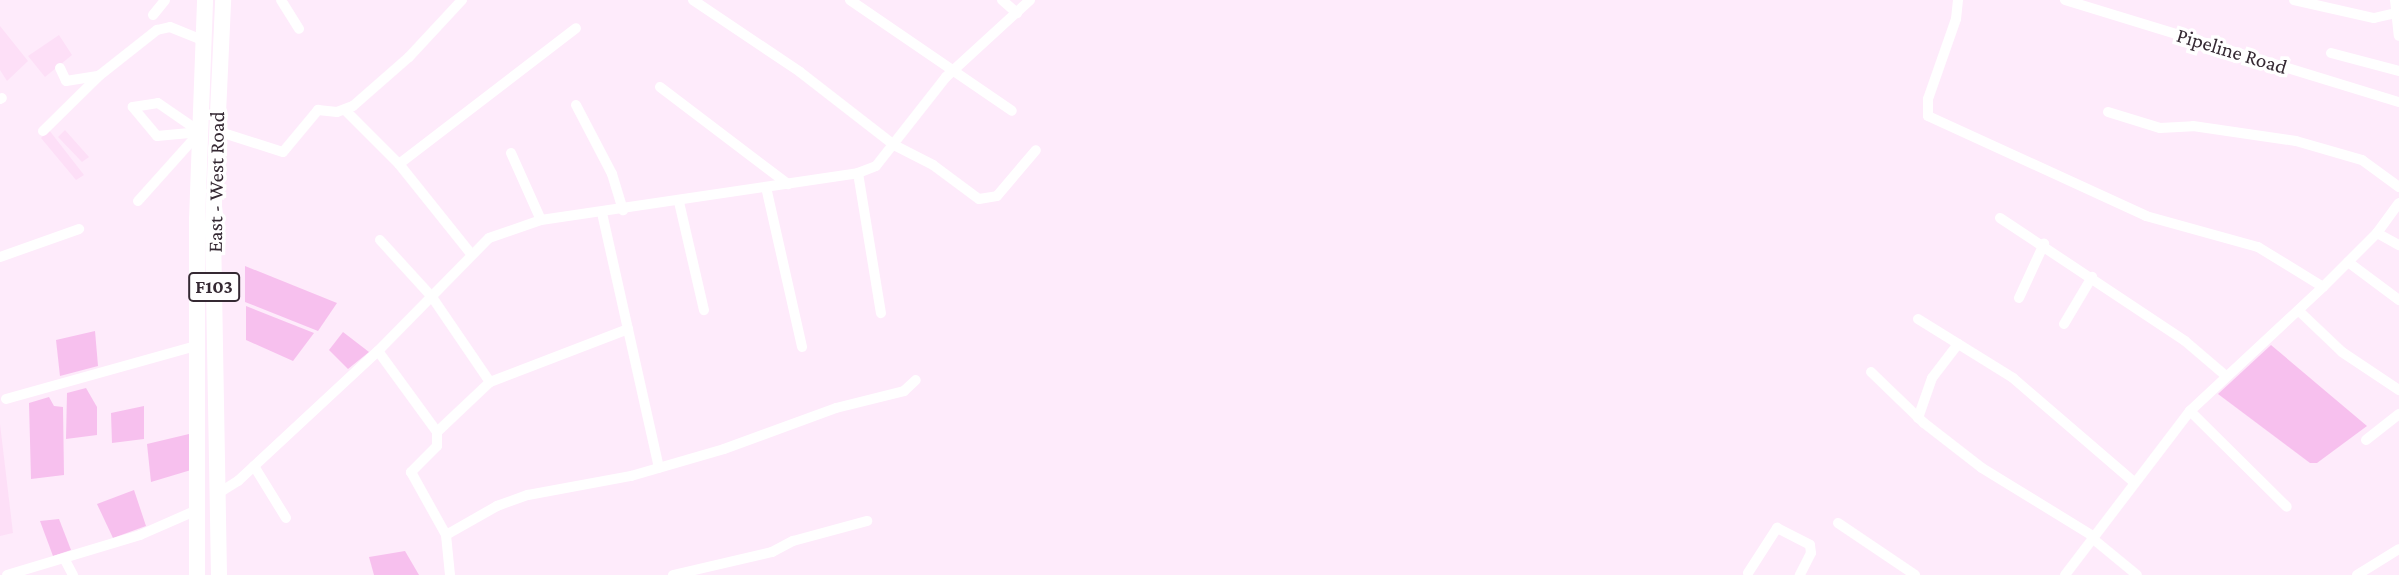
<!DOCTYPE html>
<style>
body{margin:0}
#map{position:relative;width:2399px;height:575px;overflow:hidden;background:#feebfb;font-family:"Crimson Pro",serif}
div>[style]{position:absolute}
.built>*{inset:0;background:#fddff7}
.green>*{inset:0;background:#f7c0ee}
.street>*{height:10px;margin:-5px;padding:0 5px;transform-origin:5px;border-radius:5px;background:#fff}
.primary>*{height:16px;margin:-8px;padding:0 8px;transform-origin:8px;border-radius:8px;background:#fff}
span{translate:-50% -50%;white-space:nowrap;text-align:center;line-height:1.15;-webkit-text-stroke:7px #fff;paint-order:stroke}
.shield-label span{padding:2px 5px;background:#fff;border:2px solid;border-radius:5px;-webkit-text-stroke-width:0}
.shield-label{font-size:19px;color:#352933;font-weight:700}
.street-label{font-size:21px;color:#352933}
</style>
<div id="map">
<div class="built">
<div style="clip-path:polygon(0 26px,28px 61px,7px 81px,0 70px)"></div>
<div style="clip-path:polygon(59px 35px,72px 55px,45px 77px,28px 56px)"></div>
<div style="clip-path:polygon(49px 130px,84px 175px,76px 180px,41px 138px)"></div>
<div style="clip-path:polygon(65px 130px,89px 157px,82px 162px,58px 137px)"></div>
<div style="clip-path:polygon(0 424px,13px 533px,0 536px)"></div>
</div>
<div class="green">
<div style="clip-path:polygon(245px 266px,337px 303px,318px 331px,245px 302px)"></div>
<div style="clip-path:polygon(246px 306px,314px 333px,293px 361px,246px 340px)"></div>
<div style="clip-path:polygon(95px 331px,98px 366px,60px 376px,56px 340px)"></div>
<div style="clip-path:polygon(343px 332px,369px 352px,348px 369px,329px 350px)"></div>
<div style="clip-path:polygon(2271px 345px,2367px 426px,2317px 463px,2310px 463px,2218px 394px)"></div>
<div style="clip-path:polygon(86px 388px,97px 407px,97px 435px,66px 439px,67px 393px)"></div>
<div style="clip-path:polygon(49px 397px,54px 406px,63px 407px,64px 475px,31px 479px,29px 403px)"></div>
<div style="clip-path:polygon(144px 406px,144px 439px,112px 443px,111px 413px)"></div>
<div style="clip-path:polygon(189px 434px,191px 470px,151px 482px,147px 444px)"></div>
<div style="clip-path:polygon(134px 490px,146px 526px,113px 538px,97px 504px)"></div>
<div style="clip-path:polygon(59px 519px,71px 550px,53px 556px,40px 521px)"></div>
<div style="clip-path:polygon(405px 551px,419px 575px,374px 575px,369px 557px)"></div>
</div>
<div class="street">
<div style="left:281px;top:0;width:34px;rotate:58deg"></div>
<div style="left:693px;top:0;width:129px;rotate:33.9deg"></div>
<div style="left:800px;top:72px;width:119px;rotate:37.8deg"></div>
<div style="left:894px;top:145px;width:44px;rotate:27.1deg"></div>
<div style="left:933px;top:165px;width:57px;rotate:36.5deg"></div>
<div style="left:979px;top:199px;width:18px;rotate:-9deg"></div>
<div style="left:997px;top:196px;width:60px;rotate:-49.7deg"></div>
<div style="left:850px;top:0;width:196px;rotate:34.4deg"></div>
<div style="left:1002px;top:0;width:20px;rotate:41deg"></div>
<div style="left:1958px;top:0;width:19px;rotate:96deg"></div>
<div style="left:1956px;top:19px;width:85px;rotate:109.3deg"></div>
<div style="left:1928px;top:99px;width:17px;rotate:90deg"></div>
<div style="left:1928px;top:116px;width:240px;rotate:24.6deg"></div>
<div style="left:2146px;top:216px;width:116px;rotate:15.5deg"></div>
<div style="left:2258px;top:247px;width:76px;rotate:31.6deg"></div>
<div style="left:2065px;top:0;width:349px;rotate:17deg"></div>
<div style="left:2294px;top:0;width:82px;rotate:12.7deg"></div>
<div style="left:2374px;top:18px;width:23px;rotate:-13deg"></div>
<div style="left:2395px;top:0;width:36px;rotate:84deg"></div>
<div style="left:153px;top:15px;width:19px;rotate:-51deg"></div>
<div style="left:2331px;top:53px;width:70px;rotate:14.8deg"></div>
<div style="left:60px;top:68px;width:14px;rotate:65deg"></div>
<div style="left:66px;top:81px;width:32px;rotate:-9deg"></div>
<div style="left:660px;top:87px;width:161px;rotate:37.2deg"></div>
<div style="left:0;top:99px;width:2px;rotate:-27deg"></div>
<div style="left:158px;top:103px;width:51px;rotate:34.6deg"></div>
<div style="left:200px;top:132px;width:43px;rotate:174.7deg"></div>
<div style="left:157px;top:136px;width:38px;rotate:-130deg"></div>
<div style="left:133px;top:107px;width:25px;rotate:-9deg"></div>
<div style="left:576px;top:105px;width:78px;rotate:62.4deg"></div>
<div style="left:612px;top:174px;width:38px;rotate:73deg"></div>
<div style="left:345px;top:110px;width:76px;rotate:45deg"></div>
<div style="left:399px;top:164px;width:115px;rotate:51.3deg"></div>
<div style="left:2108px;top:112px;width:54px;rotate:17.1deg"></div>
<div style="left:2160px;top:128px;width:33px;rotate:-3deg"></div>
<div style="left:2193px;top:126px;width:104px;rotate:8.3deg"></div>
<div style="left:2296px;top:141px;width:69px;rotate:16.1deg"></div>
<div style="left:2362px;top:160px;width:46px;rotate:36.1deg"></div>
<div style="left:43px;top:131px;width:80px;rotate:-44.5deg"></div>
<div style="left:100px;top:75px;width:73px;rotate:-38.3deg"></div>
<div style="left:157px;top:30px;width:13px;rotate:-13deg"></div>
<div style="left:170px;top:27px;width:35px;rotate:22deg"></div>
<div style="left:217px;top:131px;width:69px;rotate:17.7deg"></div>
<div style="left:283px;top:152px;width:55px;rotate:-50.2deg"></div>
<div style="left:318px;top:110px;width:19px;rotate:6deg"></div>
<div style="left:337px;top:112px;width:17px;rotate:-21deg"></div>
<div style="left:353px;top:106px;width:74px;rotate:-41.2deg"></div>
<div style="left:409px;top:57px;width:78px;rotate:-47.1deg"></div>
<div style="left:511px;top:153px;width:73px;rotate:65.9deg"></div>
<div style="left:399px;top:164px;width:223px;rotate:-37.5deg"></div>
<div style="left:858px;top:173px;width:142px;rotate:80.7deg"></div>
<div style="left:766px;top:187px;width:164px;rotate:77.3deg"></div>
<div style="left:138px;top:201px;width:93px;rotate:-48.1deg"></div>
<div style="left:679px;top:202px;width:111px;rotate:77deg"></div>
<div style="left:602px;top:213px;width:261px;rotate:77.4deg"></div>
<div style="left:2000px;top:218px;width:222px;rotate:33.6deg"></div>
<div style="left:2185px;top:341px;width:52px;rotate:40.4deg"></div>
<div style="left:2377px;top:233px;width:25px;rotate:29deg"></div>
<div style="left:380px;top:240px;width:77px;rotate:47.6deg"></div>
<div style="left:432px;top:297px;width:103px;rotate:55.7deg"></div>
<div style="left:490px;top:382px;width:148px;rotate:-21deg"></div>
<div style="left:0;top:257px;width:84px;rotate:-19.5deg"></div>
<div style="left:2348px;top:262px;width:64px;rotate:36.7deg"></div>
<div style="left:2019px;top:298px;width:60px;rotate:-65.2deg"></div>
<div style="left:2299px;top:311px;width:59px;rotate:43.6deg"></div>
<div style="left:2342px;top:352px;width:69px;rotate:33.7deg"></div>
<div style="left:1918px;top:319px;width:112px;rotate:31.8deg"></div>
<div style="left:2013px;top:378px;width:160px;rotate:40.7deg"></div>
<div style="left:2064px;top:324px;width:55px;rotate:-59.2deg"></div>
<div style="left:378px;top:351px;width:100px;rotate:53.9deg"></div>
<div style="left:437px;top:432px;width:14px;rotate:90deg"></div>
<div style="left:437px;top:446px;width:37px;rotate:135deg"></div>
<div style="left:411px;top:472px;width:72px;rotate:60.9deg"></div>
<div style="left:446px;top:535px;width:40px;rotate:84.3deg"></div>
<div style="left:1871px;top:372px;width:74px;rotate:43.9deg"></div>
<div style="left:1924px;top:423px;width:73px;rotate:37.8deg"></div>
<div style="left:1982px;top:468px;width:130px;rotate:31.5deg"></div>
<div style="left:6px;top:399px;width:197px;rotate:-15.6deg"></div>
<div style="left:2190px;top:411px;width:136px;rotate:44.7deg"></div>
<div style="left:1918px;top:418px;width:42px;rotate:-70.7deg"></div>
<div style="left:1932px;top:378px;width:43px;rotate:-52.6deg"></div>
<div style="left:437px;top:432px;width:73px;rotate:-43.3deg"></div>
<div style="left:2366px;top:440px;width:42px;rotate:-38.2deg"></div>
<div style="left:254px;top:466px;width:61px;rotate:58.4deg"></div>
<div style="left:217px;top:494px;width:25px;rotate:-32deg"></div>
<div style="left:238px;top:481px;width:191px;rotate:-42.9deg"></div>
<div style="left:378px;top:351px;width:158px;rotate:-45.5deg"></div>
<div style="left:489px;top:238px;width:55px;rotate:-19.1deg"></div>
<div style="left:541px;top:220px;width:320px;rotate:-8.4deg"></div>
<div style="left:858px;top:173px;width:19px;rotate:-21deg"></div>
<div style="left:876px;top:166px;width:113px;rotate:-51.8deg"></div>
<div style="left:946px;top:77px;width:114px;rotate:-42.5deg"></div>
<div style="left:1838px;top:523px;width:93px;rotate:34deg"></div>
<div style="left:446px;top:535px;width:59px;rotate:-29.6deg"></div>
<div style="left:497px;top:506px;width:33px;rotate:-20deg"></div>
<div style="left:528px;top:495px;width:105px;rotate:-10.5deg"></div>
<div style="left:631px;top:476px;width:97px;rotate:-16.2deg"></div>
<div style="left:724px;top:449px;width:119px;rotate:-20.1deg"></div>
<div style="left:836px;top:408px;width:70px;rotate:-14deg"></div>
<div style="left:904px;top:391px;width:16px;rotate:-43deg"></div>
<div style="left:2092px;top:538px;width:58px;rotate:39.4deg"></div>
<div style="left:65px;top:560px;width:17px;rotate:62deg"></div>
<div style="left:1748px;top:573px;width:54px;rotate:-57.2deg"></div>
<div style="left:1777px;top:528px;width:37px;rotate:27deg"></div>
<div style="left:1810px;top:545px;width:8px;rotate:83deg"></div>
<div style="left:1811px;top:553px;width:25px;rotate:117deg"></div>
<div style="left:7px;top:575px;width:139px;rotate:-16.7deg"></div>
<div style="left:140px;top:535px;width:62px;rotate:-23.7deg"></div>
<div style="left:673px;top:575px;width:102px;rotate:-13.1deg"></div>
<div style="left:772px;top:552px;width:24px;rotate:-28deg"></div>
<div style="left:793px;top:541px;width:77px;rotate:-15.1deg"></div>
<div style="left:2065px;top:575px;width:206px;rotate:-52.7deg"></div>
<div style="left:2190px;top:411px;width:182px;rotate:-43deg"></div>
<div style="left:2323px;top:287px;width:76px;rotate:-45deg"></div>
<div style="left:2377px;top:233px;width:37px;rotate:-54deg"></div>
<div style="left:2357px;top:575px;width:49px;rotate:-31.8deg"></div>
</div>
<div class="primary">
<div style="left:197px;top:575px;width:355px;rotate:-90deg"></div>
<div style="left:197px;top:220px;width:220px;rotate:-87.9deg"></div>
<div style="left:219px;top:575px;width:351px;rotate:-91deg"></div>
<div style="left:213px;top:224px;width:224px;rotate:-87.4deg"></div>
</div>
<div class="shield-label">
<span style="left:214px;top:287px">F103</span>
</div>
<div class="street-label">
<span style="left:2232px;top:51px;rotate:17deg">Pipeline Road</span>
<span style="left:216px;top:182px;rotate:-89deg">East - West Road</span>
</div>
</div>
